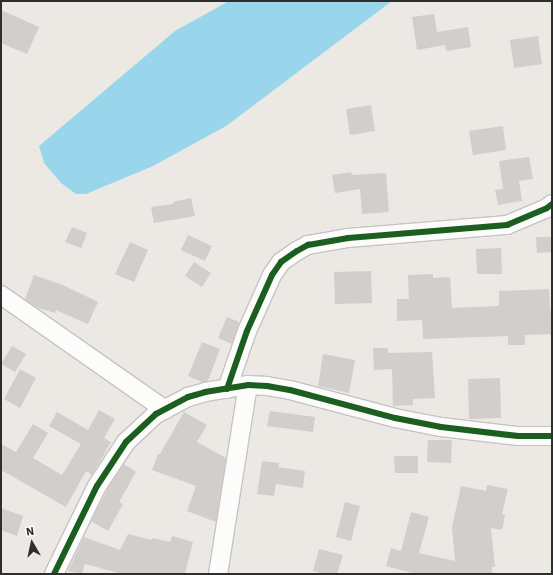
<!DOCTYPE html>
<style>
body{margin:0}
#map{position:relative;width:553px;height:575px;overflow:hidden;background:#ece8e4;font-family:"IBM Plex Sans",sans-serif}
div>[style]{position:absolute}
.water>*{inset:0;background:#99d6ec}
.building>*{inset:0;background:#d1cecb}
.roads{filter:drop-shadow(1px 0 #c5c4c5) drop-shadow(-1px 0 #c5c4c5) drop-shadow(0 1px #c5c4c5) drop-shadow(0 -1px #c5c4c5)}
.minor>*{height:18px;margin:-9px;padding:0 9px;transform-origin:9px;border-radius:9px;background:#fcfcfb}
.cycleway>*{height:6px;margin:-3px;padding:0 3px;transform-origin:3px;border-radius:3px;background:#1b5e20}
span{translate:-50% -50%;white-space:nowrap;text-align:center;line-height:1.15;-webkit-text-stroke:3px #fff;paint-order:stroke}
.frame{position:absolute;inset:0;border:2px solid #2e2e2e;pointer-events:none}
.north{position:absolute;left:12px;top:523px;width:40px;height:40px;-webkit-text-stroke:3px #fff;paint-order:stroke;rotate:351deg;font-size:11px;font-weight:700;line-height:16px;text-align:center;color:#2e2e2e}
.north::after{content:'';display:block;margin:auto;width:14px;height:18px;background:#2e2e2e;clip-path:polygon(50% 0,100% 100%,50% 72%,0 100%)}
</style>
<div id="map">
<div class="water">
<div style="clip-path:polygon(229px 1px,392px 1px,226px 126px,153px 166px,86px 194px,76px 194px,61px 183px,44px 163px,39px 146px,175px 31px)"></div>
</div>
<div class="building">
<div style="clip-path:polygon(1px 10px,39px 27px,27px 54px,1px 43px)"></div>
<div style="clip-path:polygon(434px 14px,437px 32px,468px 27px,471px 47px,446px 51px,445px 45px,417px 50px,412px 17px)"></div>
<div style="clip-path:polygon(538px 36px,542px 64px,514px 68px,510px 40px)"></div>
<div style="clip-path:polygon(371px 105px,375px 131px,350px 135px,346px 109px)"></div>
<div style="clip-path:polygon(503px 126px,506px 150px,473px 155px,469px 131px)"></div>
<div style="clip-path:polygon(529px 157px,533px 179px,519px 181px,522px 201px,498px 205px,495px 190px,503px 189px,499px 161px)"></div>
<div style="clip-path:polygon(351px 172px,352px 175px,386px 173px,389px 212px,362px 214px,360px 189px,335px 193px,332px 175px)"></div>
<div style="clip-path:polygon(191px 198px,195px 216px,154px 223px,151px 207px,173px 204px,173px 202px)"></div>
<div style="clip-path:polygon(72px 227px,87px 233px,81px 248px,65px 242px)"></div>
<div style="clip-path:polygon(188px 235px,212px 246px,205px 261px,181px 250px)"></div>
<div style="clip-path:polygon(536px 237px,552px 237px,552px 252px,537px 253px)"></div>
<div style="clip-path:polygon(130px 242px,148px 250px,134px 282px,115px 274px)"></div>
<div style="clip-path:polygon(501px 248px,502px 274px,477px 274px,476px 249px)"></div>
<div style="clip-path:polygon(194px 262px,211px 273px,202px 287px,185px 276px)"></div>
<div style="clip-path:polygon(371px 271px,372px 303px,335px 304px,334px 272px)"></div>
<div style="clip-path:polygon(433px 274px,433px 278px,450px 277px,452px 308px,499px 306px,499px 291px,549px 289px,550px 311px,552px 310px,552px 334px,525px 335px,525px 345px,508px 345px,508px 336px,423px 339px,422px 320px,397px 321px,397px 299px,409px 299px,408px 275px)"></div>
<div style="clip-path:polygon(34px 275px,65px 286px,98px 302px,88px 324px,56px 310px,55px 313px,36px 307px,25px 299px)"></div>
<div style="clip-path:polygon(227px 317px,239px 322px,232px 344px,218px 338px)"></div>
<div style="clip-path:polygon(202px 342px,220px 349px,208px 381px,202px 382px,188px 376px)"></div>
<div style="clip-path:polygon(12px 346px,26px 354px,15px 372px,1px 364px)"></div>
<div style="clip-path:polygon(373px 348px,388px 348px,388px 353px,432px 352px,435px 398px,413px 399px,413px 405px,393px 406px,392px 369px,374px 370px)"></div>
<div style="clip-path:polygon(323px 354px,355px 360px,349px 393px,318px 386px)"></div>
<div style="clip-path:polygon(20px 369px,36px 378px,20px 408px,4px 399px)"></div>
<div style="clip-path:polygon(500px 378px,501px 418px,469px 419px,468px 379px)"></div>
<div style="clip-path:polygon(99px 410px,115px 419px,104px 438px,111px 442px,92px 475px,86px 471px,66px 507px,1px 470px,1px 444px,16px 452px,33px 424px,48px 433px,33px 458px,62px 475px,81px 444px,49px 426px,57px 412px,88px 430px)"></div>
<div style="clip-path:polygon(270px 411px,315px 417px,313px 432px,267px 426px)"></div>
<div style="clip-path:polygon(184px 412px,207px 425px,197px 442px,226px 458px,216px 522px,187px 511px,196px 486px,152px 470px,158px 454px,160px 454px)"></div>
<div style="clip-path:polygon(428px 440px,452px 440px,451px 463px,427px 462px)"></div>
<div style="clip-path:polygon(394px 456px,418px 456px,418px 473px,395px 473px)"></div>
<div style="clip-path:polygon(262px 461px,279px 463px,278px 467px,305px 471px,303px 488px,276px 484px,274px 496px,257px 494px)"></div>
<div style="clip-path:polygon(124px 464px,136px 472px,119px 502px,123px 504px,108px 531px,91px 521px,110px 485px)"></div>
<div style="clip-path:polygon(487px 485px,508px 489px,502px 514px,505px 515px,502px 530px,491px 528px,495px 567px,492px 567px,492px 574px,416px 574px,386px 566px,391px 548px,401px 551px,411px 512px,429px 517px,419px 553px,455px 561px,452px 527px,461px 486px,486px 491px)"></div>
<div style="clip-path:polygon(345px 502px,360px 506px,351px 541px,336px 537px)"></div>
<div style="clip-path:polygon(1px 508px,23px 516px,17px 536px,1px 530px)"></div>
<div style="clip-path:polygon(128px 534px,152px 540px,153px 538px,170px 542px,172px 536px,193px 542px,185px 574px,122px 574px,85px 564px,82px 574px,68px 571px,84px 537px,120px 550px)"></div>
<div style="clip-path:polygon(319px 549px,343px 555px,337px 574px,325px 574px,313px 571px)"></div>
</div>
<div class="roads">
<div class="minor">
<div style="left:1px;top:295px;width:200px;rotate:35deg"></div>
<div style="left:227px;top:389px;width:61px;rotate:-71deg"></div>
<div style="left:247px;top:331px;width:61px;rotate:-65.9deg"></div>
<div style="left:272px;top:275px;width:16px;rotate:-55deg"></div>
<div style="left:281px;top:262px;width:19px;rotate:-35deg"></div>
<div style="left:297px;top:251px;width:13px;rotate:-29deg"></div>
<div style="left:308px;top:245px;width:41px;rotate:-9.9deg"></div>
<div style="left:348px;top:238px;width:160px;rotate:-4.7deg"></div>
<div style="left:507px;top:225px;width:43px;rotate:-23deg"></div>
<div style="left:547px;top:208px;width:6px;rotate:-39deg"></div>
<div style="left:54px;top:574px;width:98px;rotate:-64deg"></div>
<div style="left:97px;top:486px;width:53px;rotate:-56.6deg"></div>
<div style="left:126px;top:442px;width:41px;rotate:-43deg"></div>
<div style="left:156px;top:414px;width:36px;rotate:-28deg"></div>
<div style="left:188px;top:397px;width:18px;rotate:-16deg"></div>
<div style="left:205px;top:392px;width:44px;rotate:-9.2deg"></div>
<div style="left:248px;top:385px;width:19px;rotate:3deg"></div>
<div style="left:267px;top:386px;width:23px;rotate:10deg"></div>
<div style="left:290px;top:390px;width:109px;rotate:14.9deg"></div>
<div style="left:395px;top:418px;width:47px;rotate:11.1deg"></div>
<div style="left:441px;top:427px;width:78px;rotate:6.7deg"></div>
<div style="left:518px;top:436px;width:34px"></div>
<div style="left:218px;top:574px;width:191px;rotate:-81deg"></div>
</div>
</div>
<div class="cycleway">
<div style="left:227px;top:389px;width:61px;rotate:-71deg"></div>
<div style="left:247px;top:331px;width:61px;rotate:-65.9deg"></div>
<div style="left:272px;top:275px;width:16px;rotate:-55deg"></div>
<div style="left:281px;top:262px;width:19px;rotate:-35deg"></div>
<div style="left:297px;top:251px;width:13px;rotate:-29deg"></div>
<div style="left:308px;top:245px;width:41px;rotate:-9.9deg"></div>
<div style="left:348px;top:238px;width:160px;rotate:-4.7deg"></div>
<div style="left:507px;top:225px;width:43px;rotate:-23deg"></div>
<div style="left:547px;top:208px;width:6px;rotate:-39deg"></div>
<div style="left:54px;top:574px;width:98px;rotate:-64deg"></div>
<div style="left:97px;top:486px;width:53px;rotate:-56.6deg"></div>
<div style="left:126px;top:442px;width:41px;rotate:-43deg"></div>
<div style="left:156px;top:414px;width:36px;rotate:-28deg"></div>
<div style="left:188px;top:397px;width:18px;rotate:-16deg"></div>
<div style="left:205px;top:392px;width:44px;rotate:-9.2deg"></div>
<div style="left:248px;top:385px;width:19px;rotate:3deg"></div>
<div style="left:267px;top:386px;width:23px;rotate:10deg"></div>
<div style="left:290px;top:390px;width:109px;rotate:14.9deg"></div>
<div style="left:395px;top:418px;width:47px;rotate:11.1deg"></div>
<div style="left:441px;top:427px;width:78px;rotate:6.7deg"></div>
<div style="left:518px;top:436px;width:34px"></div>
</div>
<div class="frame"></div>
<div class="north">N</div>
</div>
